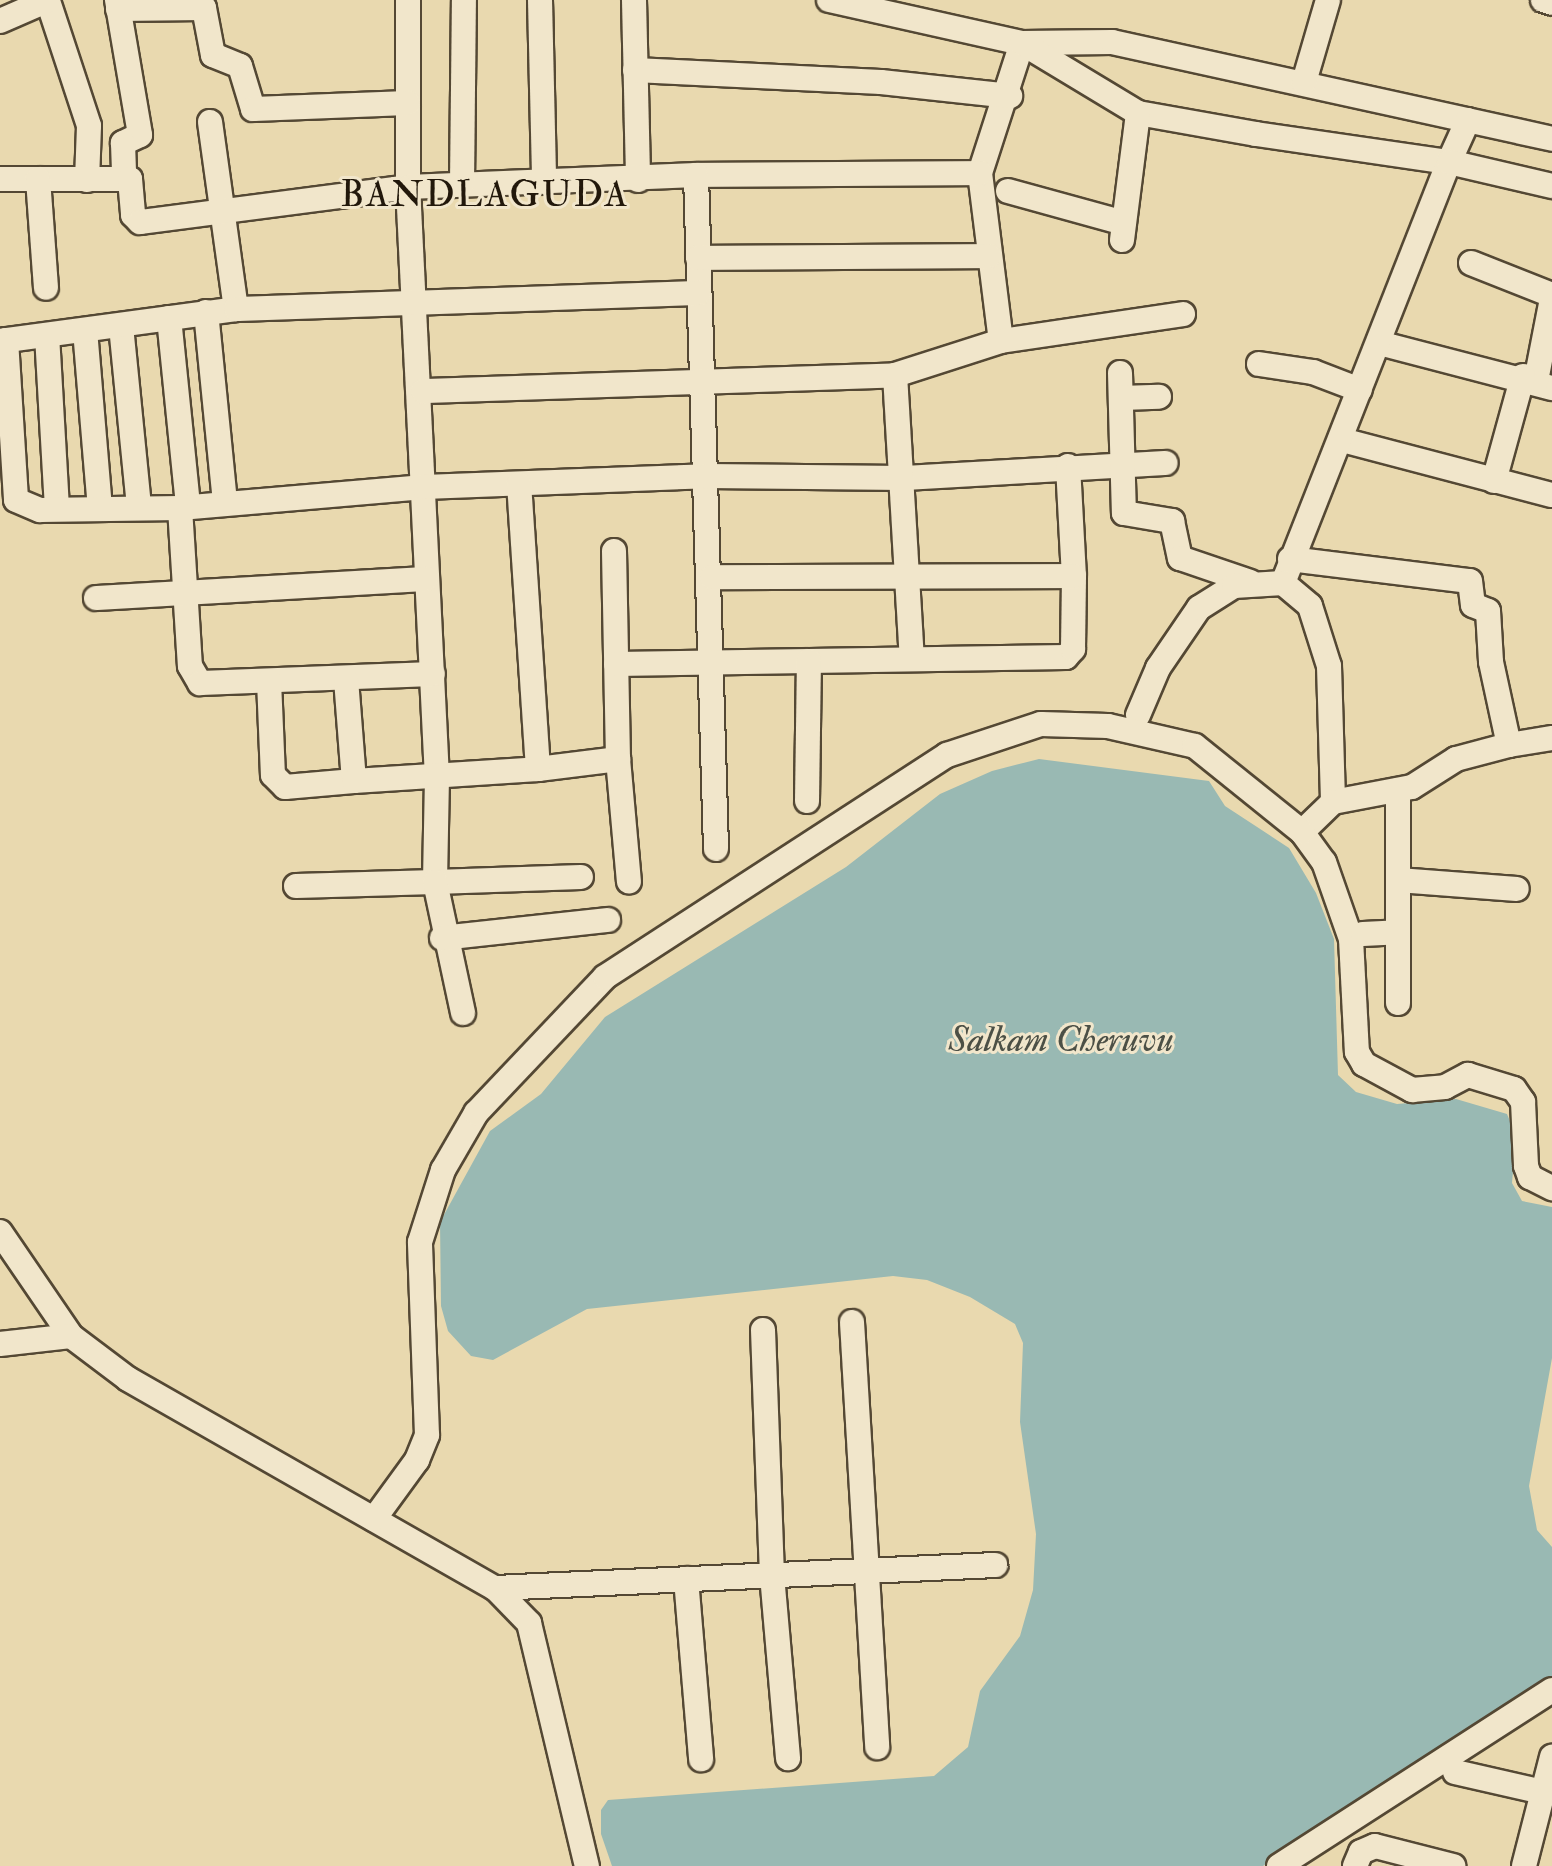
<!DOCTYPE html>
<style>
body{margin:0}
#map{position:relative;width:1552px;height:1866px;overflow:hidden;background:#e9d9af;font-family:"IM FELL Double Pica",serif}
div>[style]{position:absolute}
.water>*{inset:0;background:#99b9b3}
.roads{filter:drop-shadow(2px 0 #544834) drop-shadow(-2px 0 #544834) drop-shadow(0 2px #544834) drop-shadow(0 -2px #544834)}
.minor>*{height:24px;margin:-12px;padding:0 12px;transform-origin:12px;border-radius:12px;background:#f1e6cb}
span{translate:-50% -50%;white-space:nowrap;text-align:center;line-height:1.15;-webkit-text-stroke:6px #f1e6cb;paint-order:stroke}
.neighbourhood-label{font-size:36px;color:#22180b;letter-spacing:2px}
.water-label{font-size:36px;color:#4c5046;font-style:italic}
</style>
<div id="map">
<div class="water">
<div style="clip-path:polygon(1039px 759px,1209px 781px,1225px 806px,1289px 848px,1316px 893px,1334px 939px,1338px 1075px,1356px 1092px,1397px 1104px,1456px 1099px,1507px 1114px,1516px 1136px,1512px 1183px,1522px 1201px,1552px 1207px,1552px 1358px,1529px 1486px,1537px 1530px,1552px 1547px,1552px 1677px,1263px 1866px,612px 1866px,601px 1834px,601px 1810px,608px 1800px,934px 1776px,968px 1747px,980px 1691px,1020px 1636px,1033px 1590px,1036px 1534px,1020px 1422px,1023px 1343px,1015px 1324px,970px 1297px,927px 1280px,893px 1276px,587px 1309px,493px 1360px,471px 1356px,448px 1331px,441px 1306px,440px 1222px,490px 1131px,541px 1094px,605px 1017px,846px 867px,940px 794px,992px 771px)"></div>
</div>
<div class="roads">
<div class="minor">
<div style="left:117px;top:0;width:137px;rotate:80.3deg"></div>
<div style="left:140px;top:135px;width:19px;rotate:155deg"></div>
<div style="left:123px;top:143px;width:36px;rotate:88deg"></div>
<div style="left:408px;top:0;width:187px;rotate:90deg"></div>
<div style="left:408px;top:187px;width:591px;rotate:87.19deg"></div>
<div style="left:437px;top:777px;width:105px;rotate:91.1deg"></div>
<div style="left:435px;top:882px;width:146px;rotate:-2deg"></div>
<div style="left:540px;top:0;width:182px;rotate:88.7deg"></div>
<div style="left:634px;top:0;width:180px;rotate:88.7deg"></div>
<div style="left:829px;top:0;width:198px;rotate:12.6deg"></div>
<div style="left:1022px;top:43px;width:137px;rotate:107.9deg"></div>
<div style="left:980px;top:173px;width:169px;rotate:82.9deg"></div>
<div style="left:1543px;top:0;width:9px;rotate:18deg"></div>
<div style="left:49px;top:4px;width:128px;rotate:71.8deg"></div>
<div style="left:89px;top:126px;width:54px;rotate:92.1deg"></div>
<div style="left:118px;top:9px;width:86px;rotate:-0.7deg"></div>
<div style="left:204px;top:8px;width:48px;rotate:79.2deg"></div>
<div style="left:213px;top:55px;width:29px;rotate:22deg"></div>
<div style="left:240px;top:66px;width:45px;rotate:73.2deg"></div>
<div style="left:253px;top:109px;width:155px;rotate:-2.2deg"></div>
<div style="left:0;top:21px;width:52px;rotate:-23.6deg"></div>
<div style="left:1022px;top:43px;width:90px;rotate:-0.6deg"></div>
<div style="left:1112px;top:42px;width:451px;rotate:12.4deg"></div>
<div style="left:1022px;top:43px;width:135px;rotate:31.1deg"></div>
<div style="left:1138px;top:113px;width:120px;rotate:10.1deg"></div>
<div style="left:1256px;top:134px;width:195px;rotate:8.3deg"></div>
<div style="left:1449px;top:162px;width:46px;rotate:-65.7deg"></div>
<div style="left:635px;top:70px;width:246px;rotate:2.8deg"></div>
<div style="left:881px;top:82px;width:130px;rotate:6.2deg"></div>
<div style="left:1304px;top:82px;width:85px;rotate:-73.7deg"></div>
<div style="left:210px;top:122px;width:189px;rotate:82.1deg"></div>
<div style="left:696px;top:175px;width:284px;rotate:-0.4deg"></div>
<div style="left:0;top:179px;width:130px"></div>
<div style="left:130px;top:179px;width:36px;rotate:85deg"></div>
<div style="left:133px;top:215px;width:10px;rotate:45deg"></div>
<div style="left:140px;top:222px;width:270px;rotate:-7.4deg"></div>
<div style="left:408px;top:187px;width:288px;rotate:-2.4deg"></div>
<div style="left:696px;top:175px;width:674px;rotate:88.3deg"></div>
<div style="left:38px;top:179px;width:109px;rotate:85.8deg"></div>
<div style="left:462px;top:184px;width:184px;rotate:-89.4deg"></div>
<div style="left:1008px;top:191px;width:120px;rotate:15.4deg"></div>
<div style="left:1122px;top:240px;width:128px;rotate:-82.8deg"></div>
<div style="left:698px;top:258px;width:291px;rotate:-0.4deg"></div>
<div style="left:1471px;top:263px;width:87px;rotate:21.6deg"></div>
<div style="left:206px;top:312px;width:192px;rotate:84.3deg"></div>
<div style="left:169px;top:318px;width:188px;rotate:84.2deg"></div>
<div style="left:121px;top:326px;width:182px;rotate:84.3deg"></div>
<div style="left:85px;top:330px;width:179px;rotate:85.2deg"></div>
<div style="left:47px;top:335px;width:174px;rotate:86.7deg"></div>
<div style="left:6px;top:340px;width:160px;rotate:86.4deg"></div>
<div style="left:16px;top:500px;width:26px;rotate:23deg"></div>
<div style="left:40px;top:510px;width:140px;rotate:-0.8deg"></div>
<div style="left:180px;top:508px;width:245px;rotate:-4.9deg"></div>
<div style="left:424px;top:487px;width:283px;rotate:-2.2deg"></div>
<div style="left:707px;top:476px;width:197px;rotate:0.6deg"></div>
<div style="left:904px;top:478px;width:262px;rotate:-3.3deg"></div>
<div style="left:0;top:341px;width:238px;rotate:-7.7deg"></div>
<div style="left:236px;top:309px;width:463px;rotate:-2deg"></div>
<div style="left:1379px;top:343px;width:179px;rotate:14.6deg"></div>
<div style="left:1259px;top:364px;width:55px;rotate:8.4deg"></div>
<div style="left:1313px;top:372px;width:50px;rotate:21deg"></div>
<div style="left:1120px;top:373px;width:140px;rotate:88.4deg"></div>
<div style="left:1124px;top:513px;width:49px;rotate:9.5deg"></div>
<div style="left:1172px;top:521px;width:38px;rotate:78deg"></div>
<div style="left:1180px;top:558px;width:74px;rotate:18.9deg"></div>
<div style="left:895px;top:375px;width:284px;rotate:86.6deg"></div>
<div style="left:1536px;top:381px;width:84px;rotate:-79deg"></div>
<div style="left:423px;top:391px;width:472px;rotate:-1.9deg"></div>
<div style="left:895px;top:375px;width:111px;rotate:-17.8deg"></div>
<div style="left:1001px;top:341px;width:184px;rotate:-8.4deg"></div>
<div style="left:1121px;top:398px;width:38px;rotate:-2deg"></div>
<div style="left:1342px;top:440px;width:217px;rotate:14.7deg"></div>
<div style="left:1068px;top:466px;width:110px;rotate:86.9deg"></div>
<div style="left:1494px;top:481px;width:109px;rotate:-74.6deg"></div>
<div style="left:180px;top:508px;width:158px;rotate:86.4deg"></div>
<div style="left:190px;top:666px;width:20px;rotate:60deg"></div>
<div style="left:200px;top:683px;width:233px;rotate:-2.2deg"></div>
<div style="left:614px;top:551px;width:208px;rotate:88.9deg"></div>
<div style="left:618px;top:759px;width:123px;rotate:84.9deg"></div>
<div style="left:1290px;top:559px;width:181px;rotate:7deg"></div>
<div style="left:1470px;top:581px;width:24px;rotate:83deg"></div>
<div style="left:1473px;top:605px;width:16px;rotate:22deg"></div>
<div style="left:1488px;top:611px;width:51px;rotate:86.6deg"></div>
<div style="left:1491px;top:662px;width:85px;rotate:77.8deg"></div>
<div style="left:1509px;top:745px;width:44px;rotate:-9.2deg"></div>
<div style="left:1283px;top:583px;width:453px;rotate:-68.5deg"></div>
<div style="left:1449px;top:162px;width:106px;rotate:13.1deg"></div>
<div style="left:96px;top:598px;width:330px;rotate:-3.3deg"></div>
<div style="left:616px;top:664px;width:450px;rotate:-0.9deg"></div>
<div style="left:1066px;top:657px;width:11px;rotate:-49deg"></div>
<div style="left:1073px;top:649px;width:73px;rotate:-89.2deg"></div>
<div style="left:1074px;top:576px;width:362px;rotate:179.8deg"></div>
<div style="left:269px;top:681px;width:94px;rotate:87.6deg"></div>
<div style="left:273px;top:775px;width:17px;rotate:45deg"></div>
<div style="left:285px;top:787px;width:69px;rotate:-5deg"></div>
<div style="left:354px;top:781px;width:101px;rotate:-94.5deg"></div>
<div style="left:1138px;top:715px;width:51px;rotate:-66.9deg"></div>
<div style="left:1158px;top:668px;width:73px;rotate:-55.7deg"></div>
<div style="left:1199px;top:608px;width:41px;rotate:-32.2deg"></div>
<div style="left:1234px;top:586px;width:49px;rotate:-3.5deg"></div>
<div style="left:1283px;top:583px;width:35px;rotate:40deg"></div>
<div style="left:1310px;top:606px;width:63px;rotate:72.4deg"></div>
<div style="left:1329px;top:666px;width:136px;rotate:88.3deg"></div>
<div style="left:1333px;top:802px;width:80px;rotate:-10.8deg"></div>
<div style="left:1412px;top:787px;width:52px;rotate:-32.5deg"></div>
<div style="left:1456px;top:759px;width:55px;rotate:-14.8deg"></div>
<div style="left:538px;top:769px;width:81px;rotate:-7.1deg"></div>
<div style="left:354px;top:781px;width:184px;rotate:-3.7deg"></div>
<div style="left:538px;top:769px;width:285px;rotate:-93.8deg"></div>
<div style="left:807px;top:801px;width:140px;rotate:-89.2deg"></div>
<div style="left:1333px;top:802px;width:43px;rotate:135.9deg"></div>
<div style="left:1302px;top:832px;width:37px;rotate:54deg"></div>
<div style="left:1324px;top:862px;width:82px;rotate:70.7deg"></div>
<div style="left:1351px;top:939px;width:113px;rotate:87deg"></div>
<div style="left:1357px;top:1052px;width:14px;rotate:60deg"></div>
<div style="left:1364px;top:1064px;width:55px;rotate:28.4deg"></div>
<div style="left:1412px;top:1090px;width:33px;rotate:-5deg"></div>
<div style="left:1445px;top:1087px;width:26px;rotate:-28deg"></div>
<div style="left:1468px;top:1075px;width:48px;rotate:16.9deg"></div>
<div style="left:1514px;top:1089px;width:16px;rotate:55deg"></div>
<div style="left:1523px;top:1102px;width:64px;rotate:87.3deg"></div>
<div style="left:1526px;top:1166px;width:12px;rotate:70deg"></div>
<div style="left:1530px;top:1177px;width:25px;rotate:27deg"></div>
<div style="left:1398px;top:880px;width:119px;rotate:4.3deg"></div>
<div style="left:296px;top:886px;width:139px;rotate:-1.6deg"></div>
<div style="left:435px;top:882px;width:134px;rotate:77.9deg"></div>
<div style="left:1363px;top:934px;width:35px;rotate:-3deg"></div>
<div style="left:442px;top:938px;width:167px;rotate:-6.2deg"></div>
<div style="left:1398px;top:1003px;width:213px;rotate:-90deg"></div>
<div style="left:0;top:1232px;width:126px;rotate:55.7deg"></div>
<div style="left:71px;top:1336px;width:71px;rotate:37deg"></div>
<div style="left:128px;top:1379px;width:422px;rotate:29.7deg"></div>
<div style="left:495px;top:1588px;width:49px;rotate:45.8deg"></div>
<div style="left:529px;top:1623px;width:250px;rotate:76.6deg"></div>
<div style="left:852px;top:1322px;width:426px;rotate:86.6deg"></div>
<div style="left:763px;top:1330px;width:245px;rotate:87.9deg"></div>
<div style="left:772px;top:1575px;width:184px;rotate:85deg"></div>
<div style="left:0;top:1344px;width:71px;rotate:-6.4deg"></div>
<div style="left:374px;top:1519px;width:73px;rotate:-53.9deg"></div>
<div style="left:417px;top:1460px;width:27px;rotate:-68deg"></div>
<div style="left:427px;top:1435px;width:193px;rotate:-92.1deg"></div>
<div style="left:420px;top:1242px;width:76px;rotate:-72.3deg"></div>
<div style="left:443px;top:1170px;width:66px;rotate:-59.9deg"></div>
<div style="left:476px;top:1113px;width:187px;rotate:-46.5deg"></div>
<div style="left:605px;top:977px;width:408px;rotate:-33deg"></div>
<div style="left:947px;top:755px;width:99px;rotate:-18.3deg"></div>
<div style="left:1041px;top:724px;width:67px;rotate:1.7deg"></div>
<div style="left:1108px;top:726px;width:89px;rotate:12.9deg"></div>
<div style="left:1195px;top:746px;width:137px;rotate:38.8deg"></div>
<div style="left:686px;top:1579px;width:181px;rotate:85.2deg"></div>
<div style="left:495px;top:1588px;width:501px;rotate:-2.63deg"></div>
<div style="left:1455px;top:1772px;width:90px;rotate:12.8deg"></div>
<div style="left:1279px;top:1866px;width:325px;rotate:-32.8deg"></div>
<div style="left:1355px;top:1866px;width:15px;rotate:-67deg"></div>
<div style="left:1361px;top:1852px;width:15px;rotate:-23deg"></div>
<div style="left:1375px;top:1846px;width:81px;rotate:14.4deg"></div>
<div style="left:1524px;top:1866px;width:113px;rotate:-75.6deg"></div>
</div>
</div>
<div class="neighbourhood-label">
<span style="left:485px;top:195px">BANDLAGUDA</span>
</div>
<div class="water-label">
<span style="left:1061px;top:1040px">Salkam Cheruvu</span>
</div>
</div>
